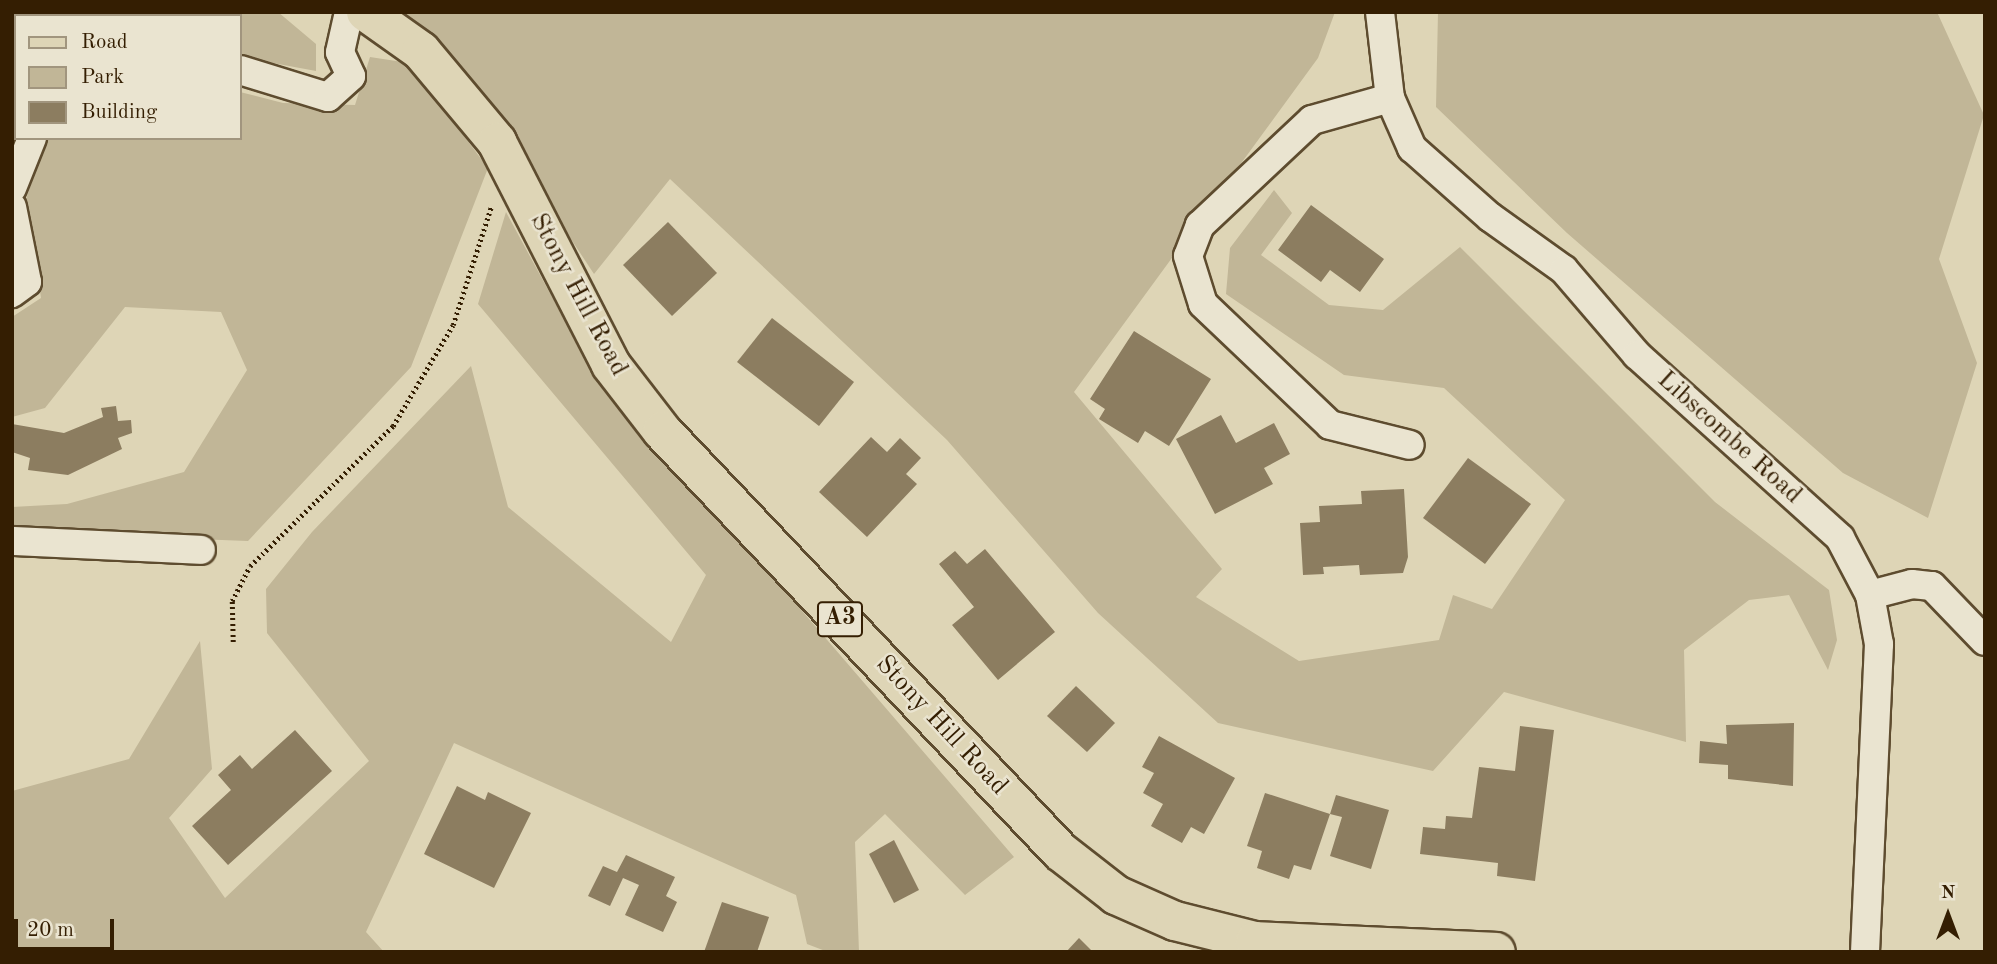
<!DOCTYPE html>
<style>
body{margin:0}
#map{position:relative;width:1997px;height:964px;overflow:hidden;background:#ded5b6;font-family:"Old Standard TT",serif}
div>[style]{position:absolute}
.green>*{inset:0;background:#c1b697}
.building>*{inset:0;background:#8c7d60}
.path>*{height:4.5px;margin-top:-2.25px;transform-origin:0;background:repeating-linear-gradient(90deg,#341e02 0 2px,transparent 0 5.5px)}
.roads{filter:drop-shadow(2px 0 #5e4c2f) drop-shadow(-2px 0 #5e4c2f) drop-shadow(0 2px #5e4c2f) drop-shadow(0 -2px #5e4c2f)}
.minor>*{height:28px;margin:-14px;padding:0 14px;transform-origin:14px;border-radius:14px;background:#eae4d0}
.primary>*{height:38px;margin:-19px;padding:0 19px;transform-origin:19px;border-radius:19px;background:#ded5b6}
span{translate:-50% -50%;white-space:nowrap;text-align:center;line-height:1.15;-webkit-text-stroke:5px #eae4d0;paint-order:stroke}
.shield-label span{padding:2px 5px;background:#eae4d0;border:2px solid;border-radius:5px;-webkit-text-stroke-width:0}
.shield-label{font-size:24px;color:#341e02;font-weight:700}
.street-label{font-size:26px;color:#341e02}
.frame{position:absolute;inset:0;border:14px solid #341e02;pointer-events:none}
.legend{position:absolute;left:14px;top:14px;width:228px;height:126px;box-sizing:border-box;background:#eae4d0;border:2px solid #a1957e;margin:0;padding:9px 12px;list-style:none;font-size:21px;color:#341e02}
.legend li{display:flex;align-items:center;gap:14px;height:35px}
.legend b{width:35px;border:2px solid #a1957e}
.north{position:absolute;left:1913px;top:880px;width:70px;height:70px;-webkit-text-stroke:5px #eae4d0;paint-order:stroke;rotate:0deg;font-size:19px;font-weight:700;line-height:28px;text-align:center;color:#341e02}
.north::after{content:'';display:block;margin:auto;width:24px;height:32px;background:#341e02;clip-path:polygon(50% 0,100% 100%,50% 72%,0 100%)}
.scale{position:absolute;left:14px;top:919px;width:100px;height:32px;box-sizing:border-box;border:4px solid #341e02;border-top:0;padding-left:9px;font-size:21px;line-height:24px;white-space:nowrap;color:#341e02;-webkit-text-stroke:5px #eae4d0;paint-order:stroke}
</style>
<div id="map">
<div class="green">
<div style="clip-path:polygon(167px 12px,278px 12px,316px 44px,316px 71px,240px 57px,240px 16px)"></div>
<div style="clip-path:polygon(398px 12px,1335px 12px,1318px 58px,1074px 392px,1222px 569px,1196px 597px,1299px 661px,1439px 640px,1453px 595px,1492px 609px,1565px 500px,1444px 388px,1344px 375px,1226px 294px,1230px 248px,1274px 190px,1292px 213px,1261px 255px,1329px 305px,1383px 310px,1460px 247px,1715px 502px,1829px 590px,1837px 640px,1828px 670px,1789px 595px,1749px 600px,1684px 650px,1686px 742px,1504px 692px,1433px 771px,1218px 723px,1098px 613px,947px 440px,670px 179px,594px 274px,443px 45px)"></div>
<div style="clip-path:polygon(1438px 12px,1937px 12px,1984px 115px,1939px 259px,1977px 363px,1928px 518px,1843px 473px,1567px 233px,1436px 107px)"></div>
<div style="clip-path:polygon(370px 57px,409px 63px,488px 168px,411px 367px,248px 541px,12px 532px,12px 507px,67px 504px,184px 472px,247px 370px,221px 312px,125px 307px,45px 408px,12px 417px,12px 317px,41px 298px,26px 199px,47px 138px,240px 138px,240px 92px,283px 103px,355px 105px)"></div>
<div style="clip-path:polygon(506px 212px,586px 360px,1014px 857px,965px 895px,885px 814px,855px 842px,859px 952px,828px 952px,807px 944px,796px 895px,454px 743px,366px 932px,384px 952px,12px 952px,12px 791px,129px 759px,200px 641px,212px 769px,169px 818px,225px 898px,369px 761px,267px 633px,266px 589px,312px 532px,471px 366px,508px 507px,671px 642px,706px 575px,478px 304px)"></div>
</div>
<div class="building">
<div style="clip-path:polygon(1311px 205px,1384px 259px,1360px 292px,1330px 270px,1321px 282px,1278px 250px)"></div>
<div style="clip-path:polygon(668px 222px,717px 273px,672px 316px,623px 265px)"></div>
<div style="clip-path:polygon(772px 318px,854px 382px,819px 426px,737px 362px)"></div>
<div style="clip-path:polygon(1134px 331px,1211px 379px,1169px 446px,1145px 431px,1138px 443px,1099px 419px,1105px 409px,1090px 399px)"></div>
<div style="clip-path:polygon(116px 406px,118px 421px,131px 420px,132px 433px,118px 438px,122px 449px,68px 475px,28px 470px,30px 458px,12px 452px,12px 424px,64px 433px,103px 417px,101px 408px)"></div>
<div style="clip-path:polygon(1221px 415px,1236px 443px,1274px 423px,1290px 454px,1264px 468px,1273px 484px,1215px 514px,1176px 439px)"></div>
<div style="clip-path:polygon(871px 437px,887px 452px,900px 438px,921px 458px,906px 474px,917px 484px,867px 537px,819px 492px)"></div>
<div style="clip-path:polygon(1468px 458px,1531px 504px,1485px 564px,1423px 518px)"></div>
<div style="clip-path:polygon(1404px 489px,1408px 557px,1403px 573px,1360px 575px,1359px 565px,1323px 567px,1324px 574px,1303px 575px,1300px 523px,1320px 522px,1319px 506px,1362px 504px,1361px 491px)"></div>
<div style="clip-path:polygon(985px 549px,1055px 632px,998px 680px,952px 625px,974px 607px,939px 564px,955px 551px,967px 564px)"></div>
<div style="clip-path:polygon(1076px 686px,1115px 723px,1087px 752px,1047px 716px)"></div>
<div style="clip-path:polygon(1794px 723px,1793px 786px,1728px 779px,1728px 765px,1699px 763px,1700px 741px,1727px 744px,1726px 725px)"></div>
<div style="clip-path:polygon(1520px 726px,1554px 730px,1535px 881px,1497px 876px,1498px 863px,1420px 854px,1423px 827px,1445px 829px,1446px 816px,1472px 818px,1479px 767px,1515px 771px)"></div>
<div style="clip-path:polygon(295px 730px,332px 771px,228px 865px,192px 826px,231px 790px,218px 775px,240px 755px,252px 769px)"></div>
<div style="clip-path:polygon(1159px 736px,1235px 778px,1204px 834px,1191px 827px,1182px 843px,1151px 826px,1163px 804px,1143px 793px,1154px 773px,1142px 767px)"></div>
<div style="clip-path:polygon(457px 786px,485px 800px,488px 792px,531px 813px,494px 888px,424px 854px)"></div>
<div style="clip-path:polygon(1265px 793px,1330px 814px,1311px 870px,1294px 865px,1289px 879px,1257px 868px,1262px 851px,1247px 846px)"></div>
<div style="clip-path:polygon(1336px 795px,1389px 810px,1371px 869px,1330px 856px,1342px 817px,1330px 814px)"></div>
<div style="clip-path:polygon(894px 840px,919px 890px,894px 903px,869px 854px)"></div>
<div style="clip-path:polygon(626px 855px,675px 877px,666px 896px,677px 902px,663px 932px,625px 915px,639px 885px,623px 878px,610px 906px,588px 896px,603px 866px,617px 872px)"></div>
<div style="clip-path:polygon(722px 902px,769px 917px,757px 952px,704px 952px)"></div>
<div style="clip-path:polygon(1079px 938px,1093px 952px,1066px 952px)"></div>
</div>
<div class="path">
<div style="left:233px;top:642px;width:41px;rotate:-91.4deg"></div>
<div style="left:232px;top:601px;width:39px;rotate:-63deg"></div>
<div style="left:250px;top:566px;width:200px;rotate:-44.4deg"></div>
<div style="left:393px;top:426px;width:117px;rotate:-59.3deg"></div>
<div style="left:453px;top:325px;width:124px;rotate:-72.1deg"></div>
</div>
<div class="roads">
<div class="minor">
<div style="left:1380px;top:12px;width:87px;rotate:83.4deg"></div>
<div style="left:1390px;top:98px;width:55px;rotate:66.3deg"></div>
<div style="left:1412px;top:148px;width:104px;rotate:41.5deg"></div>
<div style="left:1490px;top:217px;width:91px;rotate:35.6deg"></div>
<div style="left:1564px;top:270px;width:112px;rotate:49.3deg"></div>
<div style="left:1637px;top:355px;width:273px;rotate:42deg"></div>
<div style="left:1840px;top:538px;width:64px;rotate:62.2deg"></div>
<div style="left:1870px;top:595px;width:50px;rotate:79.6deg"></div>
<div style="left:1879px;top:644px;width:308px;rotate:92.6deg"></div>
<div style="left:240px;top:70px;width:92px;rotate:17.1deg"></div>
<div style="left:328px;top:97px;width:31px;rotate:-42deg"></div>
<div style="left:351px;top:76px;width:26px;rotate:-115deg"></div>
<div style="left:340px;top:52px;width:41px;rotate:-77.3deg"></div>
<div style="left:1390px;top:98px;width:81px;rotate:164.2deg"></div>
<div style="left:1312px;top:120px;width:154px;rotate:136.8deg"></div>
<div style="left:1200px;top:225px;width:33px;rotate:111deg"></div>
<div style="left:1188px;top:256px;width:50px;rotate:72.6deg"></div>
<div style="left:1203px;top:304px;width:175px;rotate:43.6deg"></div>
<div style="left:1330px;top:425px;width:82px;rotate:14deg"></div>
<div style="left:12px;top:188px;width:54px;rotate:-68.2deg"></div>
<div style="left:12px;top:207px;width:76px;rotate:78.7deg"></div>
<div style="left:27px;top:282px;width:19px;rotate:144deg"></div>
<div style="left:12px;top:541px;width:189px;rotate:2.7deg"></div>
<div style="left:1870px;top:595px;width:43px;rotate:-14.7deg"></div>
<div style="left:1912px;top:584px;width:20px;rotate:6deg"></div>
<div style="left:1932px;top:586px;width:76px;rotate:46.1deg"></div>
</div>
<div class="primary">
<div style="left:366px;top:12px;width:67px;rotate:35.3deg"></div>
<div style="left:421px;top:51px;width:119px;rotate:50.1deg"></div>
<div style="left:497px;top:142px;width:250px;rotate:62.9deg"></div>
<div style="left:611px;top:365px;width:83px;rotate:52.3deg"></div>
<div style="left:662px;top:431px;width:580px;rotate:46.54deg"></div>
<div style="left:1061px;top:852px;width:70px;rotate:38deg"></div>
<div style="left:1116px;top:895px;width:64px;rotate:23.8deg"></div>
<div style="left:1175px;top:921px;width:82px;rotate:14deg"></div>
<div style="left:1255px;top:941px;width:241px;rotate:2.6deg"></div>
</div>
</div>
<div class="shield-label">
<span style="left:840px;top:619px">A3</span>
</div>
<div class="street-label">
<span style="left:578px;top:295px;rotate:62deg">Stony Hill Road</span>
<span style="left:1729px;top:438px;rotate:42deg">Libscombe Road</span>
<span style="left:941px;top:726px;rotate:47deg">Stony Hill Road</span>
</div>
<div class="frame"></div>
<ul class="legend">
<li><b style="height:9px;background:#ded5b6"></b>Road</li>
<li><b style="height:19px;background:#c1b697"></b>Park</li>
<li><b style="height:19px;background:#8c7d60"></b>Building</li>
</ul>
<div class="north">N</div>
<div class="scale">20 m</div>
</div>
